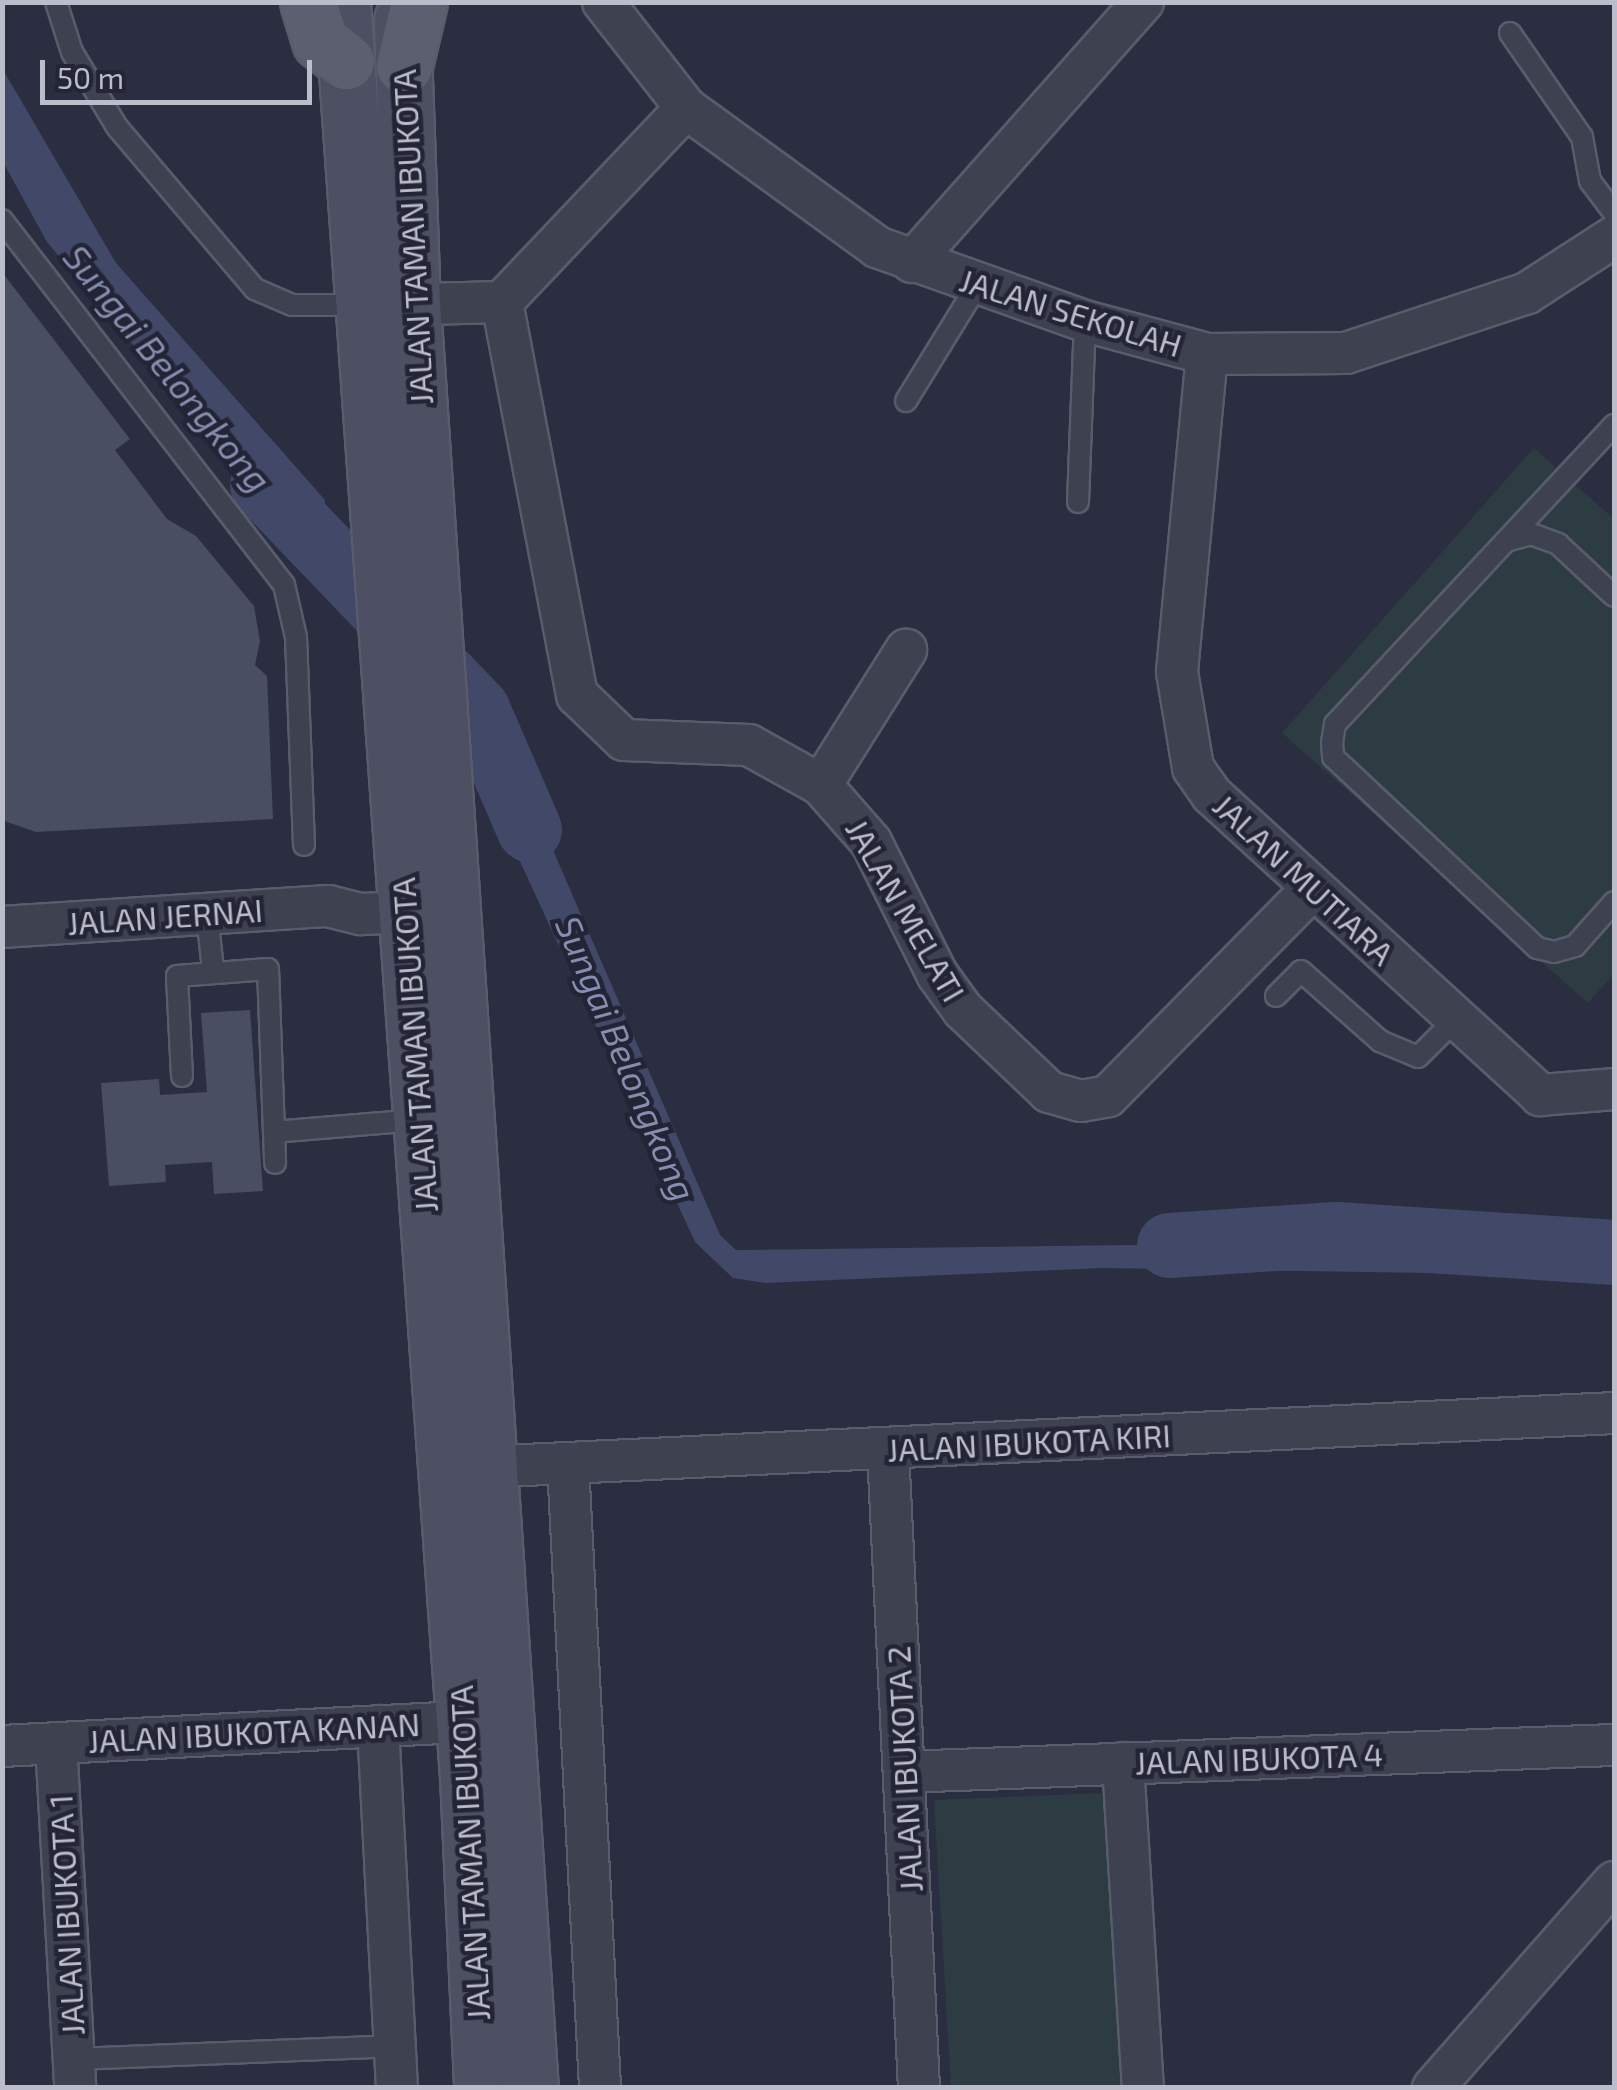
<!DOCTYPE html>
<style>
body{margin:0}
#map{position:relative;width:1617px;height:2090px;overflow:hidden;background:#2a2e40;font-family:"Exo 2",sans-serif}
div>[style]{position:absolute}
.green>*{inset:0;background:#2d3b42}
.water>*{inset:0;background:#424867}
.river>*{height:65px;margin:-32.5px;padding:0 32.5px;transform-origin:32.5px;border-radius:32.5px;background:#424867}
.building>*{inset:0;background:#4a4e62}
.roads{filter:drop-shadow(2px 0 #595c6b) drop-shadow(-2px 0 #595c6b) drop-shadow(0 2px #595c6b) drop-shadow(0 -2px #595c6b)}
.lane>*{height:20px;margin:-10px;padding:0 10px;transform-origin:10px;border-radius:10px;background:#3e4150}
.street>*{height:40px;margin:-20px;padding:0 20px;transform-origin:20px;border-radius:20px;background:#3e4150}
.secondary>*{height:55px;margin:-27.5px;padding:0 27.5px;transform-origin:27.5px;border-radius:27.5px;background:#4d4f63}
.primary>*{height:55px;margin:-27.5px;padding:0 27.5px;transform-origin:27.5px;border-radius:27.5px;background:#5c5f70}
span{translate:-50% -50%;white-space:nowrap;text-align:center;line-height:1.15;-webkit-text-stroke:9px #232536;paint-order:stroke}
.street-label{font-size:32px;color:#bbbdca}
.water-label{font-size:35px;color:#868dae;font-style:italic}
.frame{position:absolute;inset:0;border:5px solid #bbbdca;pointer-events:none}
.scale{position:absolute;left:40px;top:60px;width:272px;height:45px;box-sizing:border-box;border:5px solid #bbbdca;border-top:0;padding-left:12px;font-size:30px;line-height:35px;white-space:nowrap;color:#bbbdca;-webkit-text-stroke:8px #232536;paint-order:stroke}
</style>
<div id="map">
<div class="green">
<div style="clip-path:polygon(1534px 448px,1614px 519px,1614px 974px,1588px 1003px,1282px 733px)"></div>
<div style="clip-path:polygon(1104px 1793px,1124px 2087px,951px 2087px,934px 1800px)"></div>
</div>
<div class="water">
<div style="clip-path:polygon(2px 68px,116px 263px,325px 500px,318px 566px,47px 242px,3px 162px)"></div>
<div style="clip-path:polygon(494px 714px,720px 1235px,736px 1250px,1614px 1239px,1614px 1276px,1103px 1268px,765px 1283px,733px 1278px,695px 1242px,495px 807px)"></div>
</div>
<div class="river">
<div style="left:262px;top:485px;width:310px;rotate:46.2deg"></div>
<div style="left:477px;top:709px;width:131px;rotate:66.6deg"></div>
<div style="left:1169px;top:1245px;width:167px;rotate:-3.8deg"></div>
<div style="left:1336px;top:1234px;width:279px;rotate:3.7deg"></div>
</div>
<div class="building">
<div style="clip-path:polygon(2px 272px,130px 439px,115px 450px,167px 519px,196px 536px,254px 606px,260px 641px,255px 665px,267px 676px,273px 819px,36px 832px,2px 820px)"></div>
<div style="clip-path:polygon(250px 1010px,263px 1191px,214px 1194px,212px 1162px,165px 1165px,166px 1182px,109px 1186px,101px 1083px,159px 1079px,160px 1095px,207px 1092px,201px 1013px)"></div>
</div>
<div class="roads">
<div class="lane">
<div style="left:56px;top:2px;width:52px;rotate:72.3deg"></div>
<div style="left:72px;top:52px;width:87px;rotate:59deg"></div>
<div style="left:117px;top:127px;width:213px;rotate:49.6deg"></div>
<div style="left:255px;top:289px;width:40px;rotate:23.4deg"></div>
<div style="left:292px;top:305px;width:70px"></div>
<div style="left:1510px;top:33px;width:126px;rotate:55.3deg"></div>
<div style="left:1582px;top:137px;width:45px;rotate:79.7deg"></div>
<div style="left:1590px;top:181px;width:40px;rotate:53deg"></div>
<div style="left:2px;top:220px;width:461px;rotate:52.3deg"></div>
<div style="left:284px;top:585px;width:53px;rotate:77deg"></div>
<div style="left:296px;top:637px;width:208px;rotate:87.8deg"></div>
<div style="left:906px;top:401px;width:137px;rotate:-58.4deg"></div>
<div style="left:1614px;top:425px;width:409px;rotate:133deg"></div>
<div style="left:1335px;top:724px;width:18px;rotate:99deg"></div>
<div style="left:1332px;top:742px;width:15px;rotate:86deg"></div>
<div style="left:1333px;top:757px;width:279px;rotate:43.1deg"></div>
<div style="left:1537px;top:948px;width:17px;rotate:13deg"></div>
<div style="left:1554px;top:952px;width:22px;rotate:-16deg"></div>
<div style="left:1575px;top:946px;width:59px;rotate:-48.4deg"></div>
<div style="left:1078px;top:502px;width:181px;rotate:-87.8deg"></div>
<div style="left:1509px;top:540px;width:23px;rotate:-15deg"></div>
<div style="left:1531px;top:534px;width:29px;rotate:20deg"></div>
<div style="left:1558px;top:544px;width:76px;rotate:42.9deg"></div>
<div style="left:207px;top:914px;width:56px;rotate:83.9deg"></div>
<div style="left:1276px;top:996px;width:35px;rotate:-45deg"></div>
<div style="left:1301px;top:971px;width:106px;rotate:41.5deg"></div>
<div style="left:1380px;top:1041px;width:41px;rotate:22.8deg"></div>
<div style="left:1418px;top:1057px;width:54px;rotate:-45deg"></div>
<div style="left:182px;top:1076px;width:100px;rotate:-92.9deg"></div>
<div style="left:177px;top:976px;width:91px;rotate:-4.4deg"></div>
<div style="left:268px;top:969px;width:194px;rotate:87.9deg"></div>
<div style="left:274px;top:1132px;width:144px;rotate:-4.8deg"></div>
<div style="left:73px;top:2059px;width:322px;rotate:-2.3deg"></div>
</div>
<div class="street">
<div style="left:603px;top:2px;width:135px;rotate:51.9deg"></div>
<div style="left:686px;top:108px;width:236px;rotate:36deg"></div>
<div style="left:877px;top:247px;width:221px;rotate:19.6deg"></div>
<div style="left:1085px;top:321px;width:126px;rotate:15.1deg"></div>
<div style="left:1207px;top:354px;width:139px;rotate:-0.4deg"></div>
<div style="left:1346px;top:353px;width:191px;rotate:-18.3deg"></div>
<div style="left:1527px;top:293px;width:103px;rotate:-32.8deg"></div>
<div style="left:912px;top:262px;width:348px;rotate:-48.4deg"></div>
<div style="left:502px;top:302px;width:400px;rotate:79.2deg"></div>
<div style="left:577px;top:695px;width:65px;rotate:43.8deg"></div>
<div style="left:624px;top:740px;width:125px;rotate:2.3deg"></div>
<div style="left:749px;top:745px;width:82px;rotate:29.1deg"></div>
<div style="left:821px;top:785px;width:76px;rotate:48.7deg"></div>
<div style="left:871px;top:842px;width:148px;rotate:63.4deg"></div>
<div style="left:937px;top:974px;width:44px;rotate:54.2deg"></div>
<div style="left:963px;top:1010px;width:119px;rotate:43.6deg"></div>
<div style="left:1049px;top:1092px;width:33px;rotate:16deg"></div>
<div style="left:1081px;top:1101px;width:27px;rotate:-10deg"></div>
<div style="left:1108px;top:1096px;width:292px;rotate:-45.4deg"></div>
<div style="left:384px;top:305px;width:118px;rotate:-1.5deg"></div>
<div style="left:502px;top:302px;width:267px;rotate:-46.5deg"></div>
<div style="left:1207px;top:354px;width:319px;rotate:95.4deg"></div>
<div style="left:1177px;top:672px;width:97px;rotate:80.5deg"></div>
<div style="left:1193px;top:768px;width:33px;rotate:55deg"></div>
<div style="left:1212px;top:795px;width:445px;rotate:42.4deg"></div>
<div style="left:1540px;top:1095px;width:74px;rotate:-4.6deg"></div>
<div style="left:821px;top:785px;width:160px;rotate:-57.8deg"></div>
<div style="left:2px;top:927px;width:327px;rotate:-3.7deg"></div>
<div style="left:328px;top:906px;width:34px;rotate:14deg"></div>
<div style="left:361px;top:914px;width:71px;rotate:-2.4deg"></div>
<div style="left:888px;top:1450px;width:639px;rotate:87.22deg"></div>
<div style="left:568px;top:1464px;width:625px;rotate:87.06deg"></div>
<div style="left:462px;top:1468px;width:1153px;rotate:-2.73deg"></div>
<div style="left:378px;top:1726px;width:362px;rotate:87deg"></div>
<div style="left:56px;top:1743px;width:346px;rotate:86.8deg"></div>
<div style="left:2px;top:1746px;width:491px;rotate:-3deg"></div>
<div style="left:1123px;top:1763px;width:326px;rotate:86.5deg"></div>
<div style="left:904px;top:1772px;width:711px;rotate:-2.18deg"></div>
<div style="left:1433px;top:2088px;width:274px;rotate:-48.7deg"></div>
</div>
<div class="secondary">
<div style="left:342px;top:2px;width:1778px;rotate:85.94deg"></div>
<div style="left:468px;top:1776px;width:312px;rotate:87.4deg"></div>
<div style="left:402px;top:20px;width:284px;rotate:88deg"></div>
<div style="left:412px;top:304px;width:1788px;rotate:86.22deg"></div>
</div>
<div class="primary">
<div style="left:308px;top:2px;width:41px;rotate:72.9deg"></div>
<div style="left:320px;top:41px;width:33px;rotate:38deg"></div>
<div style="left:404px;top:66px;width:66px;rotate:-76.8deg"></div>
</div>
</div>
<div class="street-label">
<span style="left:412px;top:237px;rotate:-93deg">JALAN TAMAN IBUKOTA</span>
<span style="left:1071px;top:312px;rotate:17deg">JALAN SEKOLAH</span>
<span style="left:1304px;top:879px;rotate:43deg">JALAN MUTIARA</span>
<span style="left:906px;top:910px;rotate:60deg">JALAN MELATI</span>
<span style="left:165px;top:916px;rotate:-4deg">JALAN JERNAI</span>
<span style="left:414px;top:1045px;rotate:-94deg">JALAN TAMAN IBUKOTA</span>
<span style="left:1029px;top:1442px;rotate:-3deg">JALAN IBUKOTA KIRI</span>
<span style="left:254px;top:1732px;rotate:-3deg">JALAN IBUKOTA KANAN</span>
<span style="left:1259px;top:1758px;rotate:-2deg">JALAN IBUKOTA 4</span>
<span style="left:904px;top:1769px;rotate:-93deg">JALAN IBUKOTA 2</span>
<span style="left:469px;top:1853px;rotate:-93deg">JALAN TAMAN IBUKOTA</span>
<span style="left:66px;top:1915px;rotate:-93deg">JALAN IBUKOTA 1</span>
</div>
<div class="water-label">
<span style="left:168px;top:368px;rotate:51deg">Sungai Belongkong</span>
<span style="left:627px;top:1058px;rotate:67deg">Sungai Belongkong</span>
</div>
<div class="frame"></div>
<div class="scale">50 m</div>
</div>
